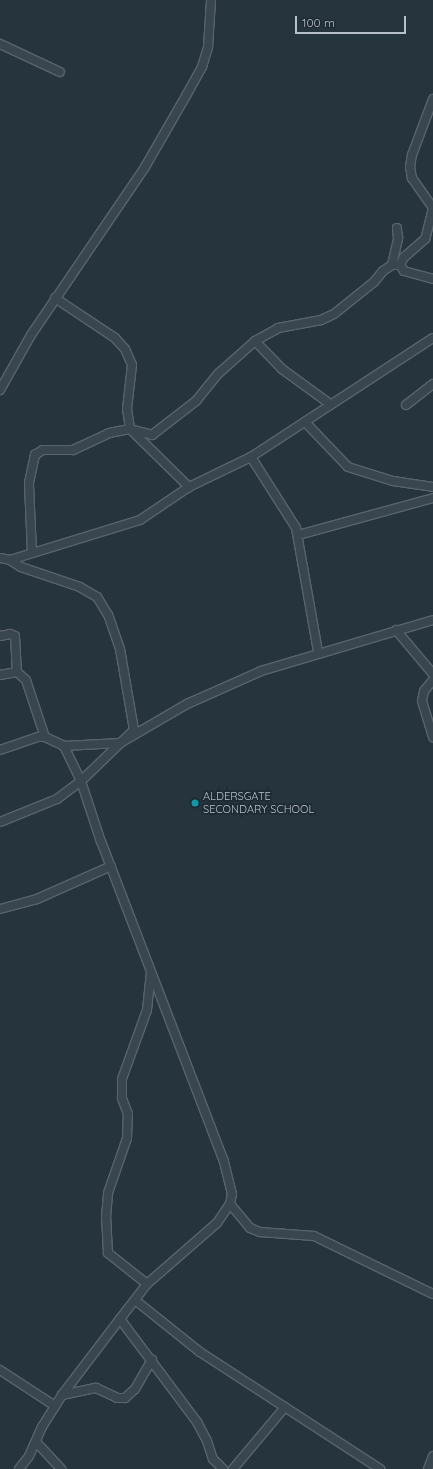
<!DOCTYPE html>
<style>
body{margin:0}
#map{position:relative;width:433px;height:1469px;overflow:hidden;background:#26343e;font-family:Quicksand,sans-serif}
div>[style]{position:absolute}
.roads{filter:drop-shadow(1px 0 #58636c) drop-shadow(-1px 0 #58636c) drop-shadow(0 1px #58636c) drop-shadow(0 -1px #58636c)}
.street>*{height:8px;margin:-4px;padding:0 4px;transform-origin:4px;border-radius:4px;background:#3a464f}
.dots>*{width:11px;height:11px;translate:-50% -50%;box-sizing:border-box;border:2px solid #1f2b34;border-radius:50%}
span{translate:-50% -50%;white-space:nowrap;text-align:center;line-height:1.15;-webkit-text-stroke:4px #1f2b34;paint-order:stroke}
.poi-label{font-size:11px;color:#b6c0c9}
.left{translate:0 -50%;text-align:left}
.scale{position:absolute;left:295px;top:16px;width:111px;height:18px;box-sizing:border-box;border:2px solid #b6c0c9;border-top:0;padding-left:5px;font-size:12px;line-height:14px;white-space:nowrap;color:#b6c0c9;-webkit-text-stroke:3px #1f2b34;paint-order:stroke}
</style>
<div id="map">
<div class="roads">
<div class="street">
<div style="left:0;top:44px;width:66px;rotate:25deg"></div>
<div style="left:433px;top:208px;width:37px;rotate:-125deg"></div>
<div style="left:412px;top:178px;width:11px;rotate:-100deg"></div>
<div style="left:410px;top:167px;width:12px;rotate:-81deg"></div>
<div style="left:412px;top:155px;width:60px;rotate:-69.4deg"></div>
<div style="left:433px;top:208px;width:32px;rotate:104deg"></div>
<div style="left:425px;top:239px;width:28px;rotate:139deg"></div>
<div style="left:404px;top:257px;width:9px;rotate:117deg"></div>
<div style="left:400px;top:265px;width:7px;rotate:56deg"></div>
<div style="left:404px;top:271px;width:30px;rotate:15deg"></div>
<div style="left:392px;top:265px;width:28px;rotate:-77deg"></div>
<div style="left:398px;top:238px;width:10px;rotate:-96deg"></div>
<div style="left:55px;top:298px;width:72px;rotate:33.7deg"></div>
<div style="left:115px;top:338px;width:15px;rotate:48deg"></div>
<div style="left:125px;top:349px;width:17px;rotate:66deg"></div>
<div style="left:132px;top:365px;width:44px;rotate:96.5deg"></div>
<div style="left:127px;top:409px;width:20px;rotate:81deg"></div>
<div style="left:130px;top:429px;width:83px;rotate:44.5deg"></div>
<div style="left:255px;top:341px;width:39px;rotate:46deg"></div>
<div style="left:282px;top:369px;width:59px;rotate:36.1deg"></div>
<div style="left:0;top:390px;width:63px;rotate:-60.6deg"></div>
<div style="left:31px;top:335px;width:203px;rotate:-55.8deg"></div>
<div style="left:145px;top:167px;width:84px;rotate:-60.1deg"></div>
<div style="left:187px;top:94px;width:31px;rotate:-61deg"></div>
<div style="left:202px;top:67px;width:21px;rotate:-73deg"></div>
<div style="left:208px;top:47px;width:47px;rotate:-86.3deg"></div>
<div style="left:406px;top:405px;width:34px;rotate:-38deg"></div>
<div style="left:305px;top:422px;width:62px;rotate:46.3deg"></div>
<div style="left:348px;top:467px;width:47px;rotate:17.3deg"></div>
<div style="left:393px;top:481px;width:40px;rotate:8.5deg"></div>
<div style="left:251px;top:457px;width:84px;rotate:57.6deg"></div>
<div style="left:296px;top:528px;width:126px;rotate:79.9deg"></div>
<div style="left:298px;top:535px;width:140px;rotate:-15.3deg"></div>
<div style="left:32px;top:553px;width:70px;rotate:-92.5deg"></div>
<div style="left:29px;top:483px;width:29px;rotate:-78deg"></div>
<div style="left:35px;top:455px;width:9px;rotate:-32deg"></div>
<div style="left:43px;top:450px;width:30px"></div>
<div style="left:73px;top:450px;width:40px;rotate:-25deg"></div>
<div style="left:109px;top:433px;width:21px;rotate:-11deg"></div>
<div style="left:130px;top:429px;width:23px;rotate:15deg"></div>
<div style="left:152px;top:435px;width:56px;rotate:-37.7deg"></div>
<div style="left:196px;top:401px;width:36px;rotate:-51deg"></div>
<div style="left:219px;top:373px;width:48px;rotate:-41.6deg"></div>
<div style="left:255px;top:341px;width:26px;rotate:-29deg"></div>
<div style="left:278px;top:328px;width:44px;rotate:-10.5deg"></div>
<div style="left:321px;top:320px;width:14px;rotate:-25deg"></div>
<div style="left:334px;top:314px;width:51px;rotate:-38.7deg"></div>
<div style="left:374px;top:282px;width:14px;rotate:-51deg"></div>
<div style="left:383px;top:271px;width:11px;rotate:-34deg"></div>
<div style="left:392px;top:265px;width:8px"></div>
<div style="left:0;top:558px;width:10px;rotate:11deg"></div>
<div style="left:10px;top:560px;width:136px;rotate:-17.1deg"></div>
<div style="left:140px;top:520px;width:59px;rotate:-34deg"></div>
<div style="left:189px;top:487px;width:69px;rotate:-25.8deg"></div>
<div style="left:251px;top:457px;width:217px;rotate:-33.2deg"></div>
<div style="left:396px;top:630px;width:57px;rotate:49.9deg"></div>
<div style="left:0;top:636px;width:10px;rotate:-11deg"></div>
<div style="left:10px;top:634px;width:5px;rotate:22deg"></div>
<div style="left:15px;top:636px;width:36px;rotate:87deg"></div>
<div style="left:0;top:675px;width:17px;rotate:-10deg"></div>
<div style="left:17px;top:672px;width:12px;rotate:42deg"></div>
<div style="left:26px;top:680px;width:60px;rotate:71.6deg"></div>
<div style="left:433px;top:680px;width:14px;rotate:129deg"></div>
<div style="left:424px;top:691px;width:10px;rotate:101deg"></div>
<div style="left:422px;top:701px;width:38px;rotate:73deg"></div>
<div style="left:0;top:750px;width:40px;rotate:-18.9deg"></div>
<div style="left:38px;top:737px;width:7px"></div>
<div style="left:45px;top:737px;width:21px;rotate:25deg"></div>
<div style="left:64px;top:746px;width:56px;rotate:-3.1deg"></div>
<div style="left:120px;top:743px;width:78px;rotate:-30.2deg"></div>
<div style="left:187px;top:704px;width:81px;rotate:-24deg"></div>
<div style="left:261px;top:671px;width:179px;rotate:-16.5deg"></div>
<div style="left:0;top:822px;width:61px;rotate:-22deg"></div>
<div style="left:57px;top:799px;width:30px;rotate:-37deg"></div>
<div style="left:81px;top:781px;width:74px;rotate:-43.9deg"></div>
<div style="left:134px;top:730px;width:82px;rotate:-99.8deg"></div>
<div style="left:120px;top:649px;width:36px;rotate:-109deg"></div>
<div style="left:108px;top:615px;width:21px;rotate:-121deg"></div>
<div style="left:97px;top:597px;width:20px;rotate:-150deg"></div>
<div style="left:80px;top:587px;width:62px;rotate:-161.3deg"></div>
<div style="left:21px;top:567px;width:13px;rotate:-148deg"></div>
<div style="left:0;top:909px;width:38px;rotate:-15deg"></div>
<div style="left:37px;top:899px;width:81px;rotate:-24deg"></div>
<div style="left:230px;top:1204px;width:31px;rotate:50deg"></div>
<div style="left:250px;top:1228px;width:11px;rotate:22deg"></div>
<div style="left:260px;top:1232px;width:54px;rotate:4.2deg"></div>
<div style="left:314px;top:1236px;width:132px;rotate:26deg"></div>
<div style="left:147px;top:1284px;width:50px;rotate:-141.5deg"></div>
<div style="left:108px;top:1253px;width:36px;rotate:-93deg"></div>
<div style="left:106px;top:1217px;width:24px;rotate:-85deg"></div>
<div style="left:108px;top:1193px;width:58px;rotate:-70.9deg"></div>
<div style="left:127px;top:1138px;width:24px;rotate:-88deg"></div>
<div style="left:128px;top:1114px;width:17px;rotate:-111deg"></div>
<div style="left:122px;top:1098px;width:19px;rotate:-90deg"></div>
<div style="left:122px;top:1079px;width:73px;rotate:-70.1deg"></div>
<div style="left:147px;top:1010px;width:36px;rotate:-84deg"></div>
<div style="left:135px;top:1300px;width:83px;rotate:38.7deg"></div>
<div style="left:200px;top:1352px;width:215px;rotate:33deg"></div>
<div style="left:120px;top:1319px;width:129px;rotate:53.2deg"></div>
<div style="left:197px;top:1422px;width:21px;rotate:62deg"></div>
<div style="left:207px;top:1441px;width:19px;rotate:72deg"></div>
<div style="left:213px;top:1459px;width:14px;rotate:45deg"></div>
<div style="left:0;top:1370px;width:66px;rotate:33.2deg"></div>
<div style="left:62px;top:1395px;width:35px;rotate:-12deg"></div>
<div style="left:96px;top:1388px;width:23px;rotate:25deg"></div>
<div style="left:117px;top:1398px;width:8px"></div>
<div style="left:125px;top:1398px;width:13px;rotate:-42deg"></div>
<div style="left:135px;top:1389px;width:34px;rotate:-60deg"></div>
<div style="left:36px;top:1442px;width:37px;rotate:47deg"></div>
<div style="left:19px;top:1469px;width:16px;rotate:-52deg"></div>
<div style="left:29px;top:1456px;width:32px;rotate:-66deg"></div>
<div style="left:42px;top:1427px;width:38px;rotate:-58deg"></div>
<div style="left:62px;top:1395px;width:96px;rotate:-52.7deg"></div>
<div style="left:120px;top:1319px;width:44px;rotate:-52.4deg"></div>
<div style="left:147px;top:1284px;width:93px;rotate:-41.1deg"></div>
<div style="left:217px;top:1223px;width:23px;rotate:-56deg"></div>
<div style="left:230px;top:1204px;width:10px;rotate:-79deg"></div>
<div style="left:232px;top:1194px;width:36px;rotate:-104deg"></div>
<div style="left:223px;top:1159px;width:340px;rotate:-111deg"></div>
<div style="left:101px;top:842px;width:64px;rotate:-108.2deg"></div>
<div style="left:81px;top:781px;width:39px;rotate:-116deg"></div>
<div style="left:233px;top:1469px;width:81px;rotate:-50deg"></div>
<div style="left:428px;top:1469px;width:14px;rotate:-69deg"></div>
</div>
</div>
<div class="dots">
<div style="left:195px;top:803px;background:#0f9aa8"></div>
</div>
<div class="poi-label">
<span class="left" style="left:203px;top:803px">ALDERSGATE<br>SECONDARY SCHOOL</span>
</div>
<div class="scale">100 m</div>
</div>
